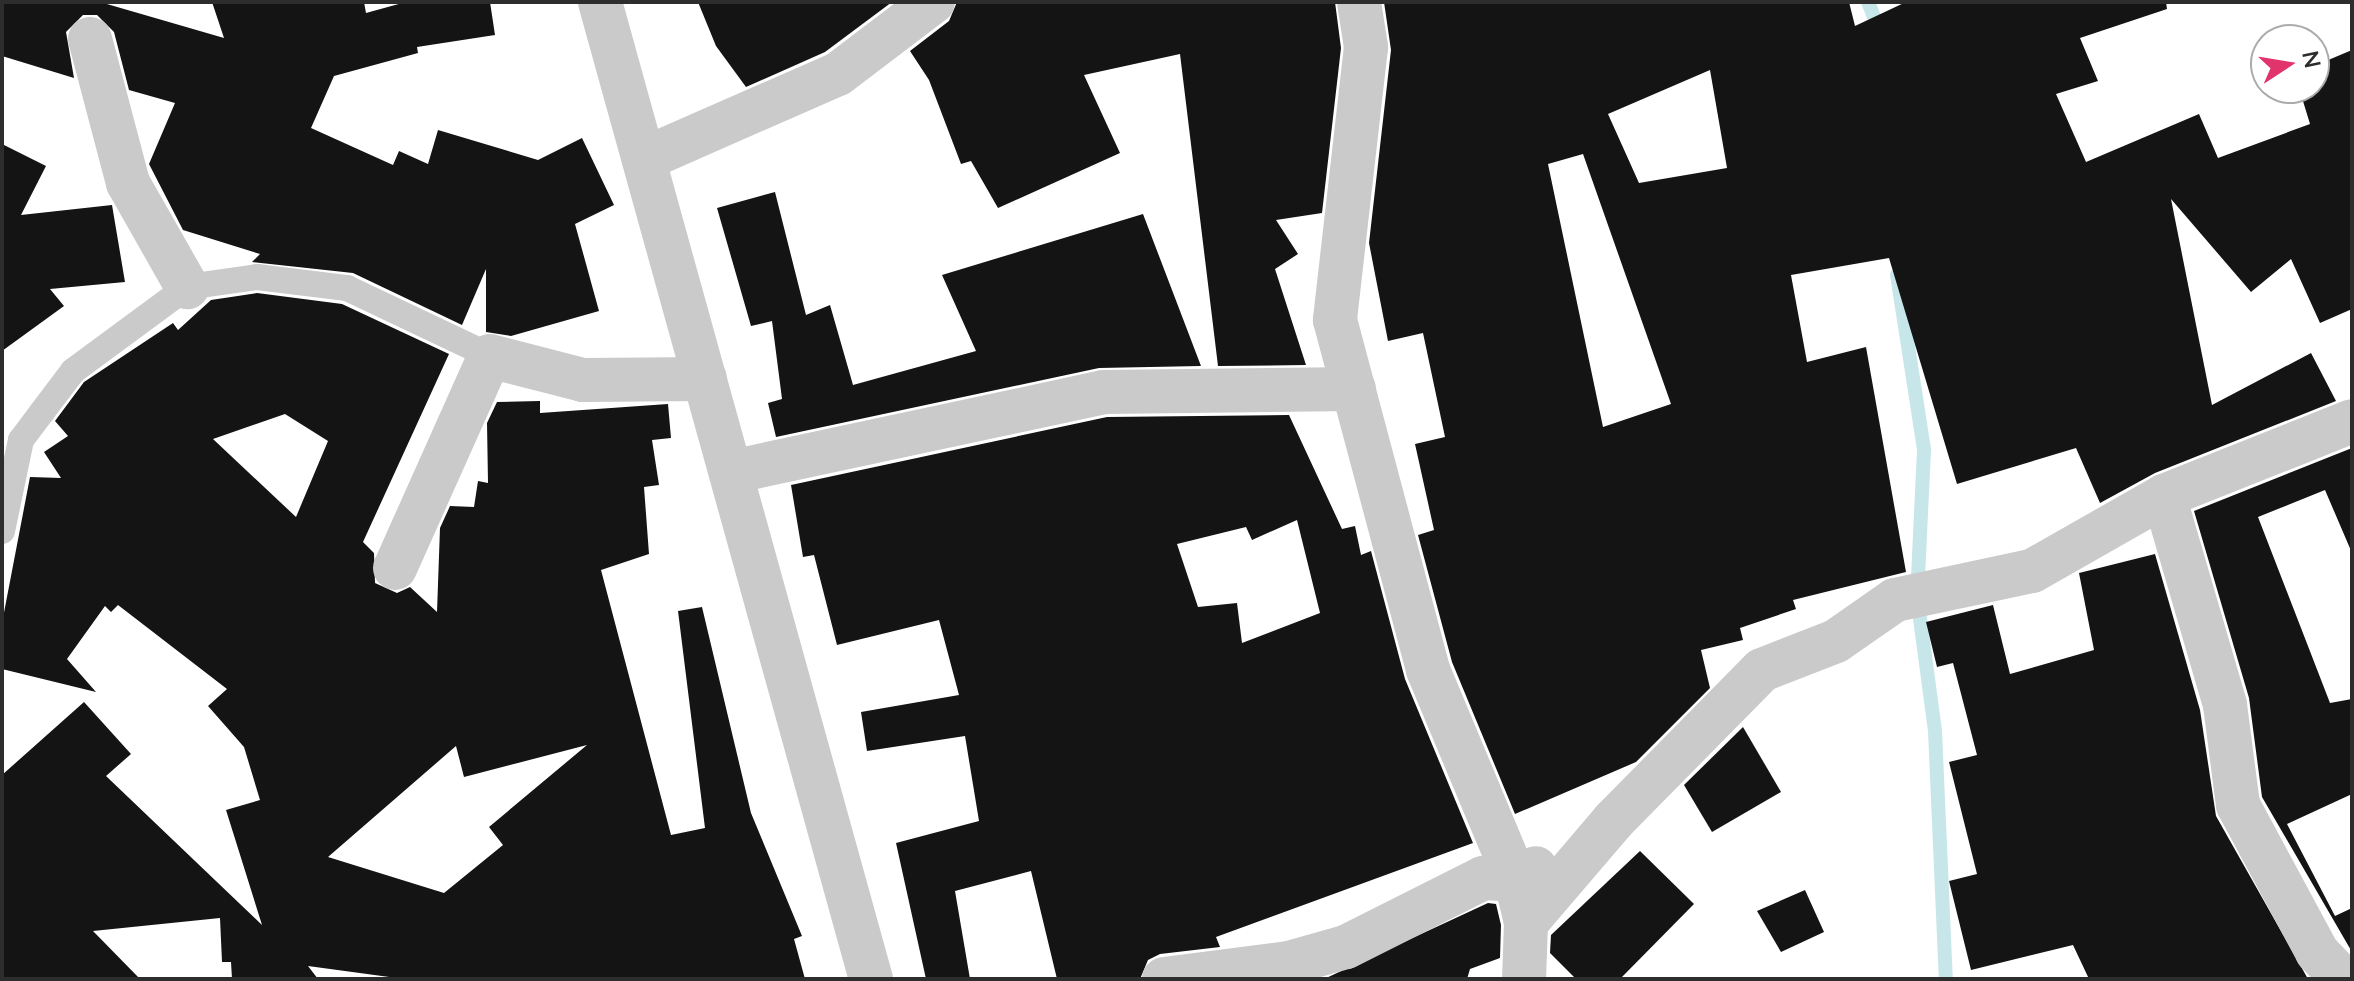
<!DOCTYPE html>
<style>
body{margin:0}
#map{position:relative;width:2354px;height:981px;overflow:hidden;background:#fff;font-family:Lato,sans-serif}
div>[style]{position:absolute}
.stream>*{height:14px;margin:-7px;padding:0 7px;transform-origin:7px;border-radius:7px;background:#c7e6ea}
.building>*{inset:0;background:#141414}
.lane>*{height:26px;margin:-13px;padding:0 13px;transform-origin:13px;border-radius:13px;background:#cacaca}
.street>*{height:44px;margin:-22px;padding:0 22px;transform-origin:22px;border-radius:22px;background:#cacaca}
span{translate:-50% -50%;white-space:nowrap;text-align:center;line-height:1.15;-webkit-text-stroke:8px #fff;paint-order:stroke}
.frame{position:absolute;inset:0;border:4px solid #2d2d2d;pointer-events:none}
.north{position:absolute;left:2250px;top:24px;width:80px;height:80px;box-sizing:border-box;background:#fff;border:2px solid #ababab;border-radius:50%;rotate:78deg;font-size:22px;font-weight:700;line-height:32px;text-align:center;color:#2d2d2d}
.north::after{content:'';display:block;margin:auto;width:28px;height:36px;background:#e1336c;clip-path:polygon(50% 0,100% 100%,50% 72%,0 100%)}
</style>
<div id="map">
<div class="stream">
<div style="left:1868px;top:2px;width:35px;rotate:68deg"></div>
<div style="left:1897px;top:275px;width:177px;rotate:81.2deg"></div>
<div style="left:1924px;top:450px;width:146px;rotate:92.7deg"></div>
<div style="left:1917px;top:596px;width:136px;rotate:82.4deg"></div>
<div style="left:1935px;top:731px;width:248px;rotate:87.5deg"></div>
</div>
<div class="building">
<div style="clip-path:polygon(2px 2px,100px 2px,224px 38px,212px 2px,364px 2px,366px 13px,406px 2px,490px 2px,495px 35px,417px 47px,418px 53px,334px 76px,311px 128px,393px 165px,399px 151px,428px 164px,438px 130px,538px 160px,582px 138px,614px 205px,575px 224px,599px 311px,511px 336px,486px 332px,486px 269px,462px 325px,353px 273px,252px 262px,260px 254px,183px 230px,149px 164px,175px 103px,129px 90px,114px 32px,97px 15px,83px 15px,66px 32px,74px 78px,2px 56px)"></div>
<div style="clip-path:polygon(698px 2px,892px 2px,825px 52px,746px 87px,716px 46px)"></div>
<div style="clip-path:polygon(957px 2px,1335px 2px,1341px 48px,1322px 213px,1276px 220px,1298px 254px,1275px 269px,1306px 365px,1218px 366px,1180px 54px,1084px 75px,1120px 153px,998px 208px,971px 161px,961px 164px,929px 80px,910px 51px,949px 21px)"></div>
<div style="clip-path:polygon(evenodd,1384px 2px,1849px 2px,1855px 26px,1906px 2px,2166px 2px,2167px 9px,2080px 38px,2098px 81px,2056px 94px,2086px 162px,2199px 114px,2218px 158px,2310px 124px,2299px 88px,2314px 88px,2314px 66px,2352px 50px,2352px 309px,2320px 323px,2291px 259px,2251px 292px,2171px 199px,2212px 405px,2311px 353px,2336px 401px,2155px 473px,2100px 503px,2076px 448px,1957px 484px,1889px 258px,1791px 275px,1807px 362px,1866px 347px,1906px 572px,1793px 600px,1796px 609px,1740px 628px,1743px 640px,1701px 650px,1710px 688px,1636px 762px,1515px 814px,1452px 662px,1418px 535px,1434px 530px,1415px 444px,1445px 437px,1423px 333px,1388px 341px,1369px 243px,1391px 50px,1384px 2px,1710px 70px,1727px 168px,1639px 183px,1608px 114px,1710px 70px,1384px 2px,1583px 154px,1671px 404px,1603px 427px,1548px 164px,1583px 154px)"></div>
<div style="clip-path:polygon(2px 144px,46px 166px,21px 215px,112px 205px,125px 282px,50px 289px,64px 306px,2px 351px)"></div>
<div style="clip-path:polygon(775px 192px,806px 315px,830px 305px,853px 385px,976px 351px,942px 275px,1143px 214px,1201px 366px,1099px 368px,776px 437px,768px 403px,782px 399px,772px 321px,751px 326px,717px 208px)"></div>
<div style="clip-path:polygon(evenodd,257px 293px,342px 304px,449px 354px,363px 542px,374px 553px,375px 583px,397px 593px,410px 587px,437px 612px,440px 528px,450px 506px,474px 507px,478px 481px,488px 483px,487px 423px,497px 402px,540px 401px,540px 413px,668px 404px,671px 438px,652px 440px,659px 485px,644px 487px,649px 554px,601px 570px,671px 835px,705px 828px,678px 611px,702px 607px,751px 813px,802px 936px,794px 939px,805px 979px,404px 979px,308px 966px,318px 979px,232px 979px,231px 962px,222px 962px,220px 918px,93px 931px,140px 979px,2px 979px,2px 775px,84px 702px,131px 754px,106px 776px,262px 925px,226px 810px,260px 800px,244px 747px,208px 706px,227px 689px,118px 605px,111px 612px,105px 606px,67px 659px,96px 692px,2px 669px,2px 623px,30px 477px,61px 478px,44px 452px,68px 436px,55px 421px,84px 382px,173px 323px,178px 330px,211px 300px,257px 293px,285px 414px,328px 441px,296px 517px,213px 439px,285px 414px,257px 293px,587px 745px,489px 827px,503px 845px,444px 893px,328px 857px,456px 746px,464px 777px,587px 745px)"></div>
<div style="clip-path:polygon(evenodd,1289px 415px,1342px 529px,1355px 526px,1361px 555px,1371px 551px,1405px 679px,1473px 843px,1216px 937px,1220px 947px,1160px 954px,1148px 960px,1140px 979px,1057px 979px,1031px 871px,955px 891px,970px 979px,926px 979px,896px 843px,979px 821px,965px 736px,867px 751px,861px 712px,959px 695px,939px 620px,837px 645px,814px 555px,803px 557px,791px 485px,1107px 417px,1289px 415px,1297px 520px,1320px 613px,1242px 643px,1237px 603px,1198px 607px,1177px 544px,1246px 527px,1252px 540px,1297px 520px)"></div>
<div style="clip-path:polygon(2352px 448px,2352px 553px,2325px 490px,2258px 517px,2330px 703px,2352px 699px,2352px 794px,2287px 824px,2335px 916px,2352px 908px,2352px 952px,2262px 797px,2249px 698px,2194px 511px)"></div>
<div style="clip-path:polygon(2155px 554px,2200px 710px,2216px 816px,2308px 979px,2089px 979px,2073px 945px,1971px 970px,1949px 881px,1977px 874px,1949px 762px,1977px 755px,1953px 663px,1937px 667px,1926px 622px,1993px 605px,2010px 674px,2094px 650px,2079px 573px)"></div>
<div style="clip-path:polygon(1743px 727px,1781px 792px,1712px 832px,1684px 785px)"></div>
<div style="clip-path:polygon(1640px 851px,1694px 904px,1620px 979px,1576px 979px,1550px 953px,1551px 935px)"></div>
<div style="clip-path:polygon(1805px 890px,1824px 932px,1781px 952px,1757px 911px)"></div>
<div style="clip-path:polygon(1488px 903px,1496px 904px,1501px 925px,1500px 958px,1470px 969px,1467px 979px,1324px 979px)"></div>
</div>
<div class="lane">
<div style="left:2px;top:531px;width:93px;rotate:-78.2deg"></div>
<div style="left:21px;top:440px;width:35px;rotate:-53deg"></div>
<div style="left:42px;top:412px;width:51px;rotate:-52.9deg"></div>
<div style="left:73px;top:371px;width:142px;rotate:-36.4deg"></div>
<div style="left:187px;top:287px;width:71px;rotate:-8.1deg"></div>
<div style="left:257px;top:277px;width:91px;rotate:7deg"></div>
<div style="left:347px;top:288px;width:158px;rotate:25.4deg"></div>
</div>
<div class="street">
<div style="left:600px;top:2px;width:1014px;rotate:74.5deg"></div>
<div style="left:1359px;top:2px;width:46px;rotate:81.2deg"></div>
<div style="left:1366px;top:47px;width:275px;rotate:96.5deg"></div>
<div style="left:1335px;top:320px;width:362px;rotate:75.1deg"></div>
<div style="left:1428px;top:670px;width:228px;rotate:67.3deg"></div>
<div style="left:1516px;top:880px;width:44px;rotate:76.9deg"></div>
<div style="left:1526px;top:923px;width:56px;rotate:92deg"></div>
<div style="left:90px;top:39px;width:149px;rotate:75.2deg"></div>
<div style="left:128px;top:183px;width:120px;rotate:60.4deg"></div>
<div style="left:644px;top:159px;width:212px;rotate:-23.7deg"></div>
<div style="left:838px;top:74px;width:119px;rotate:-37.2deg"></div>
<div style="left:731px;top:472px;width:381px;rotate:-12.1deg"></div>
<div style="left:1104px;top:392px;width:250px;rotate:-0.7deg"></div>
<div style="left:2164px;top:496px;width:218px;rotate:73.7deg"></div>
<div style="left:2225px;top:705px;width:101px;rotate:82.6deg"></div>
<div style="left:2238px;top:805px;width:167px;rotate:61.7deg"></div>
<div style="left:2317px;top:952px;width:37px;rotate:46deg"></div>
<div style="left:395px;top:568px;width:232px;rotate:-65.9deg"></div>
<div style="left:490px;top:356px;width:96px;rotate:14.5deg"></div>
<div style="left:583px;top:380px;width:122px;rotate:-0.5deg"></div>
<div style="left:1526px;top:923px;width:134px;rotate:-49.5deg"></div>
<div style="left:1613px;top:821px;width:212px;rotate:-45.4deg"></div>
<div style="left:1762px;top:670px;width:79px;rotate:-21.4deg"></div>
<div style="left:1836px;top:641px;width:72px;rotate:-34.8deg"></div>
<div style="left:1895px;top:600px;width:140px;rotate:-12deg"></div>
<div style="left:2032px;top:571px;width:152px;rotate:-29.6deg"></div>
<div style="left:2164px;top:496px;width:202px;rotate:-21.7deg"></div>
<div style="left:1164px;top:979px;width:126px;rotate:-7.3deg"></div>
<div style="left:1289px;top:963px;width:59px;rotate:-15.7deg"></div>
<div style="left:1346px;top:947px;width:153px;rotate:-26.7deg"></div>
<div style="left:1483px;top:878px;width:33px;rotate:3deg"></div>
<div style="left:1516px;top:880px;width:23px;rotate:-31deg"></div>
</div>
<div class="frame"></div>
<div class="north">N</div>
</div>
